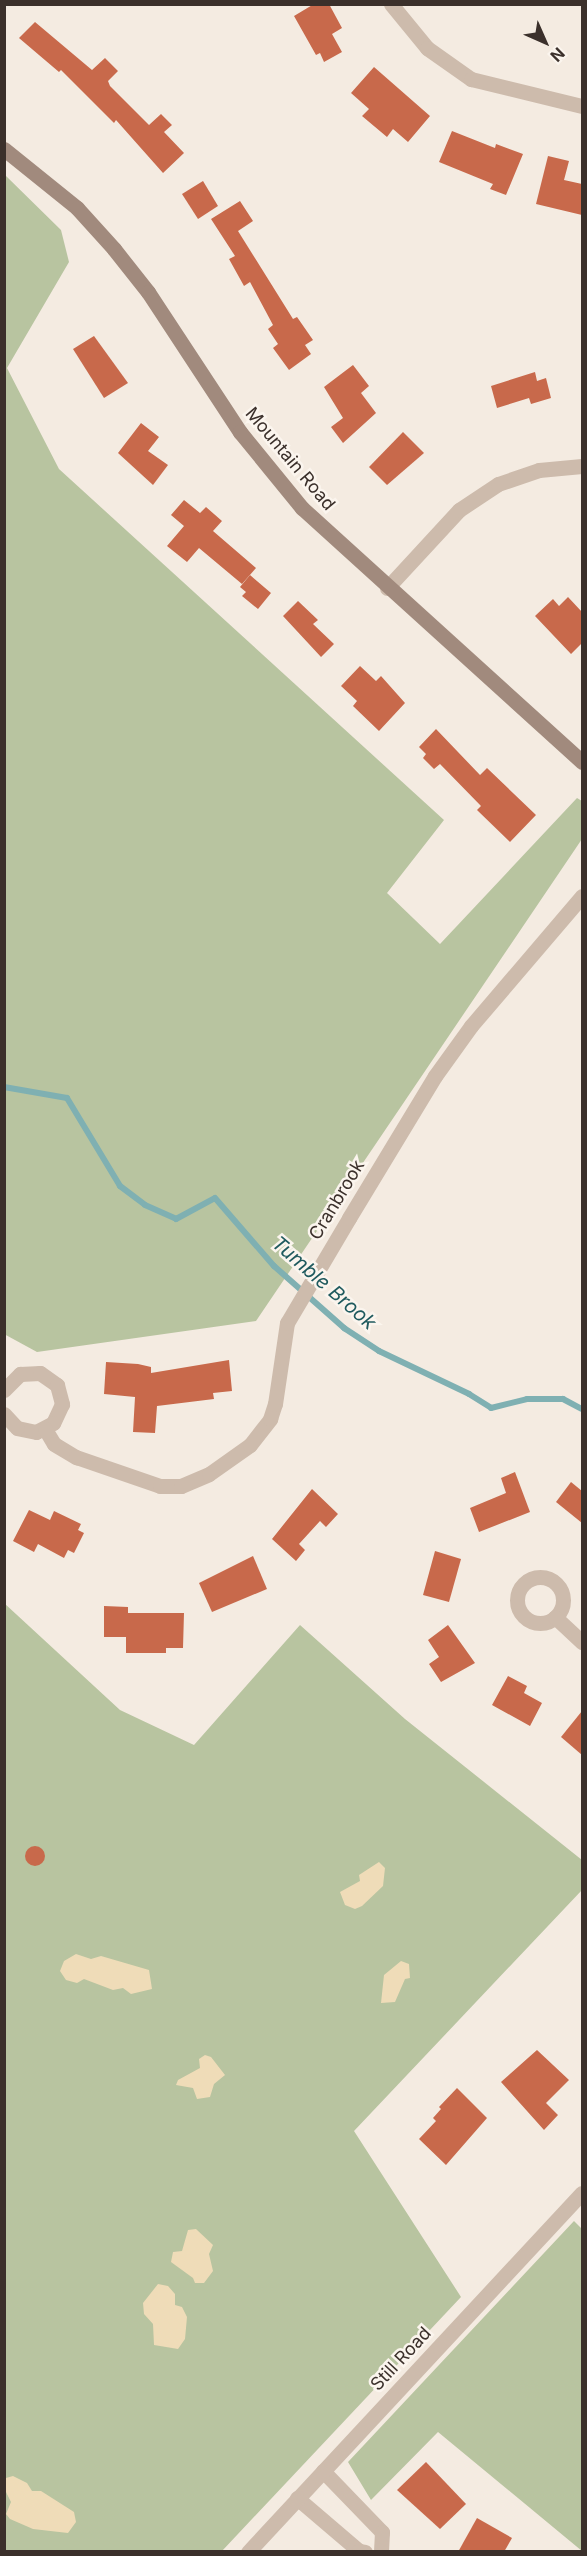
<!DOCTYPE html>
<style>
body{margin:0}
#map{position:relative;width:587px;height:2556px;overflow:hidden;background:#f4ebe1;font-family:Inter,sans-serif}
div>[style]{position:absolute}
.green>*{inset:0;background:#b8c4a0}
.sand>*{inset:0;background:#efdcb8}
.stream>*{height:6px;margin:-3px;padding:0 3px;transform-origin:3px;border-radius:3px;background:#7fb0b2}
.building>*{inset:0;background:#c8694b}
.round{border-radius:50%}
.minor>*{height:15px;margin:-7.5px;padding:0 7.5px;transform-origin:7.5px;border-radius:7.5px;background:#cdbbac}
.minor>.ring{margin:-7.5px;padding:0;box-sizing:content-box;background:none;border:15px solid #cdbbac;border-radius:50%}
.tertiary>*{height:15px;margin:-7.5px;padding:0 7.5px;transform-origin:7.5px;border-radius:7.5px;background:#cdbbac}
.secondary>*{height:15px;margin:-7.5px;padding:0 7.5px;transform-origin:7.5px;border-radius:7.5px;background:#a18a7d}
span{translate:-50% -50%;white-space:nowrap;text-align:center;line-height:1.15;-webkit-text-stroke:5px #fbf5ee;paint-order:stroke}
.street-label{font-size:18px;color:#3b302b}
.water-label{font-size:20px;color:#1f5a5e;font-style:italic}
.frame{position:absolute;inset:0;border:6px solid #3b302b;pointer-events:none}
.north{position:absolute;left:515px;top:12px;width:60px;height:60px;-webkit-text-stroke:4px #fbf5ee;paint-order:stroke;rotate:135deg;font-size:16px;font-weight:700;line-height:24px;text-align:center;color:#3b302b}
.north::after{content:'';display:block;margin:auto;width:21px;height:27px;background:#3b302b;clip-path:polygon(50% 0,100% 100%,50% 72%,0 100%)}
</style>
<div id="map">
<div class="green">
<div style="clip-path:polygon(5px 175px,61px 230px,69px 262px,7px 368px,59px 469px,444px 820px,387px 893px,440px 944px,577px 798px,582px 801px,582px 839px,256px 1321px,37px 1352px,4px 1334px)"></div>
<div style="clip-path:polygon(4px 1603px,120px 1710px,194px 1745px,300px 1625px,405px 1719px,582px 1860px,582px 1890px,354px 2131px,461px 2297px,222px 2551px,5px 2551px)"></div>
<div style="clip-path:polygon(574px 2221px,582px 2229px,582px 2551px,438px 2432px,371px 2500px,348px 2462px)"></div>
</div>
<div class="sand">
<div style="clip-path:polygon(379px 1862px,385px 1868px,383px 1886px,362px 1906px,355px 1909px,345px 1905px,340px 1892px,360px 1881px,359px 1875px)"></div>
<div style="clip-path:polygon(76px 1954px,91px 1959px,101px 1956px,149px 1970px,152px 1989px,131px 1994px,123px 1988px,113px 1990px,84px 1979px,77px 1983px,66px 1980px,60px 1971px,64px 1961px)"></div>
<div style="clip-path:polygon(401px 1961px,409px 1964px,410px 1978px,405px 1979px,395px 2002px,381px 2003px,384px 1975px)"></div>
<div style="clip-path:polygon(205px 2055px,211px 2057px,225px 2075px,214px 2084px,210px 2097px,197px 2099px,193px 2088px,176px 2085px,178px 2080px,200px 2068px,199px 2059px)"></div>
<div style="clip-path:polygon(196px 2229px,213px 2245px,209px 2254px,213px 2271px,204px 2283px,195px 2283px,193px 2278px,171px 2262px,173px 2252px,182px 2251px,188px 2230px)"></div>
<div style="clip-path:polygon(158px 2284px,168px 2286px,175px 2294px,175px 2305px,182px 2307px,187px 2317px,185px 2339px,178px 2349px,154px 2345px,153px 2324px,144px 2314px,143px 2303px)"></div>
<div style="clip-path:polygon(13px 2476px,27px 2483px,32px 2491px,41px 2491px,74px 2512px,76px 2522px,68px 2533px,33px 2529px,10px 2519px,6px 2514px,11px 2502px,6px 2492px,6px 2478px)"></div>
</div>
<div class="stream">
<div style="left:4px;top:1087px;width:64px;rotate:9.9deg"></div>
<div style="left:67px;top:1098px;width:103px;rotate:58.9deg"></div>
<div style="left:120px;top:1186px;width:31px;rotate:37deg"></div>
<div style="left:145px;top:1205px;width:34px;rotate:24deg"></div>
<div style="left:176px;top:1219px;width:44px;rotate:-28.3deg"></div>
<div style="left:215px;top:1198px;width:90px;rotate:49.1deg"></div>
<div style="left:274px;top:1266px;width:94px;rotate:41.5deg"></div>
<div style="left:344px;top:1328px;width:42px;rotate:33.3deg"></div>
<div style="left:379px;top:1351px;width:100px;rotate:25.5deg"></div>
<div style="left:469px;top:1394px;width:26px;rotate:32deg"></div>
<div style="left:491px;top:1408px;width:37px;rotate:-14deg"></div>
<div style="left:527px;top:1399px;width:36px"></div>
<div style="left:563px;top:1399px;width:21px;rotate:28deg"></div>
</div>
<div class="building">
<div style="clip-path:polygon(314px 4px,329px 4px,342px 28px,332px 34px,342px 52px,324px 62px,320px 53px,316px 55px,294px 16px)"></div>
<div style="clip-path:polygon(35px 22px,92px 70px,105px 58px,118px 71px,108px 81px,110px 86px,149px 125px,161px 114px,172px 125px,164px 132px,184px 153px,163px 173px,116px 120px,114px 123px,61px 70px,59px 72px,19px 38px)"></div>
<div style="clip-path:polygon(374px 67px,430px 116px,408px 142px,393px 129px,387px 137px,362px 116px,369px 109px,351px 93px)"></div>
<div style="clip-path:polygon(452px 131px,495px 148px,496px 144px,523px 154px,506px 195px,490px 189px,493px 184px,439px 162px)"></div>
<div style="clip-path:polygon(548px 156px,569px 161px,564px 180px,582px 184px,582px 215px,536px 204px)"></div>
<div style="clip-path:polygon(203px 181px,218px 206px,198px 219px,182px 194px)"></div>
<div style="clip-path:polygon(240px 201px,253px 221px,238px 231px,293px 319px,297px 317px,313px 340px,305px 345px,311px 354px,289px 370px,273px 348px,278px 344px,268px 329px,273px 325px,250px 282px,244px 286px,229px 259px,235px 256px,211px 219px)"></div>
<div style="clip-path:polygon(94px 336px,128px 383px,104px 398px,73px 349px)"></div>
<div style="clip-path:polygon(353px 365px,369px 386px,361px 393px,376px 413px,343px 443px,331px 427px,343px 418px,324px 387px)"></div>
<div style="clip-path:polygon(535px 372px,537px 381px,546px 378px,551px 398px,531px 404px,529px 398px,497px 408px,491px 386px)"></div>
<div style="clip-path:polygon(141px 423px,159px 437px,148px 451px,168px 465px,153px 485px,118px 453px)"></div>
<div style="clip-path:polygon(403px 432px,424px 453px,387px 485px,369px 467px)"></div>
<div style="clip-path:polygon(184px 500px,200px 513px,206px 507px,222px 521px,213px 531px,256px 568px,242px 584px,199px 548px,187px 562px,167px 546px,184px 526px,171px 515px)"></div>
<div style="clip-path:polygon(250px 575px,271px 593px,258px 609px,242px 596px,246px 592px,240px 587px)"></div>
<div style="clip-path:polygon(568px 597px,582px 612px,582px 643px,571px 654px,535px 616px,553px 599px,559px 606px)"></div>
<div style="clip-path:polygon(298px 601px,318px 620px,313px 624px,334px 644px,321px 657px,283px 616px)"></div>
<div style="clip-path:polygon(360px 666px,376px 681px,381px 676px,405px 703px,379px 731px,353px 706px,357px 701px,341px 686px)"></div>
<div style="clip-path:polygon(436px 729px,480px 775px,487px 768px,536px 815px,510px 842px,477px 810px,481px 806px,440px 764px,434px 769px,423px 758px,426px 754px,419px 747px)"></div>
<div style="clip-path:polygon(229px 1360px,232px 1391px,213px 1393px,214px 1399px,157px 1406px,155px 1433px,133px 1432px,135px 1397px,104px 1394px,106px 1362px,138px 1364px,151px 1367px,151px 1373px)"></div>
<div style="clip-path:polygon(515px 1472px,530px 1512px,479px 1532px,470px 1508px,506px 1493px,501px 1478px)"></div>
<div style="clip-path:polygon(571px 1482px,582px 1491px,582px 1523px,556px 1502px)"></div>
<div style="clip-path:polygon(312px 1489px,338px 1514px,326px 1527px,320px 1521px,299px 1544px,305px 1550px,296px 1561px,272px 1539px)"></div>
<div style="clip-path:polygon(29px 1510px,50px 1520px,54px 1511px,81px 1524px,78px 1530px,84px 1533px,74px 1553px,68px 1550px,64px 1558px,38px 1544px,34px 1552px,13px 1541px)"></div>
<div style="clip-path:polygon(435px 1551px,461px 1559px,449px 1602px,423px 1595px)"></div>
<div style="clip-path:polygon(253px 1556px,267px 1589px,212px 1612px,199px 1583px)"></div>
<div style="clip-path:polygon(104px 1606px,128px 1607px,128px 1613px,184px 1613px,183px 1648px,166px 1648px,166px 1653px,126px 1653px,126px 1637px,104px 1637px)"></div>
<div style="clip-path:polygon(448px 1625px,475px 1663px,441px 1682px,429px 1664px,439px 1657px,428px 1640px)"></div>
<div style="clip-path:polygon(508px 1676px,527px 1686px,524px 1693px,542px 1703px,530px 1726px,492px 1705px)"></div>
<div style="clip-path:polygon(582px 1711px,582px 1755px,561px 1737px)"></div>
<div class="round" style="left:25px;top:1846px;width:20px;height:20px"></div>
<div style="clip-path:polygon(537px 2050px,569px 2080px,546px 2103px,558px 2115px,544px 2130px,501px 2082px)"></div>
<div style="clip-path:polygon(457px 2088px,487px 2118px,446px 2165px,419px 2139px,436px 2121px,433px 2118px,441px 2109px,439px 2107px)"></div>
<div style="clip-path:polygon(426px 2462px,466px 2504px,440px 2529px,397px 2490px)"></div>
<div style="clip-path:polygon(477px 2518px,512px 2538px,504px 2552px,458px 2552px)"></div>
</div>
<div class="minor">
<div style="left:391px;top:4px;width:57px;rotate:50.7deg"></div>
<div style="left:427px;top:48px;width:54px;rotate:35.2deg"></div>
<div style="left:471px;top:79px;width:114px;rotate:13.7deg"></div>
<div style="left:387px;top:588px;width:106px;rotate:-47.3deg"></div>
<div style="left:459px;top:510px;width:47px;rotate:-33.7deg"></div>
<div style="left:498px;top:484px;width:43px;rotate:-18.9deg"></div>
<div style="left:539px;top:470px;width:43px;rotate:-5.3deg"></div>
<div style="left:4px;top:1390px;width:23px;rotate:-45deg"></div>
<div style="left:20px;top:1374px;width:20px;rotate:-3deg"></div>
<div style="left:40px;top:1373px;width:21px;rotate:35deg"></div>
<div style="left:57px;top:1385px;width:20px;rotate:75deg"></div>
<div style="left:62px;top:1404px;width:21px;rotate:115deg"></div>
<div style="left:53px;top:1423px;width:19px;rotate:152deg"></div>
<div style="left:36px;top:1432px;width:19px;rotate:-168deg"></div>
<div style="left:17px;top:1428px;width:19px;rotate:-133deg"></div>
<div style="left:45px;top:1429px;width:17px;rotate:59deg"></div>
<div style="left:54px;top:1444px;width:26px;rotate:31deg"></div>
<div style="left:76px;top:1457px;width:89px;rotate:19deg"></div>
<div style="left:160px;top:1486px;width:21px"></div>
<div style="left:181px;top:1486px;width:30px;rotate:-23deg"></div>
<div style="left:209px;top:1474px;width:50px;rotate:-35.3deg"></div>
<div style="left:250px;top:1445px;width:33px;rotate:-52deg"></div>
<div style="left:270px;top:1419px;width:16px;rotate:-72deg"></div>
<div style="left:275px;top:1404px;width:82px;rotate:-81.6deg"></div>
<div style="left:287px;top:1323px;width:122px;rotate:-59.4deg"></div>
<div style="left:349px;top:1218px;width:166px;rotate:-58.8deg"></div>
<div style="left:435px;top:1076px;width:62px;rotate:-54.2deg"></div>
<div style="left:471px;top:1026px;width:171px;rotate:-49.5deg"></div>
<div class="ring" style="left:517px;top:1577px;width:31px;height:31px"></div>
<div style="left:555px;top:1617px;width:37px;rotate:43deg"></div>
<div style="left:323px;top:2471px;width:85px;rotate:46deg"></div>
<div style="left:382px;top:2532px;width:20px;rotate:93deg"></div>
<div style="left:297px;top:2498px;width:82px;rotate:40.5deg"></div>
<div style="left:359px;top:2551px;width:6px;rotate:9deg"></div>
</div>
<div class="tertiary">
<div style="left:248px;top:2552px;width:490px;rotate:-47.1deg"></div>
</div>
<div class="secondary">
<div style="left:4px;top:149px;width:94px;rotate:38.9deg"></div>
<div style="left:77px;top:208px;width:55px;rotate:47.9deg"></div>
<div style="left:114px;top:249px;width:55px;rotate:51.7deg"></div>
<div style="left:148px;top:292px;width:168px;rotate:56.7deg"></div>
<div style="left:240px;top:432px;width:98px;rotate:50.8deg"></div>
<div style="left:302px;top:508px;width:378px;rotate:42.2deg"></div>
</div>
<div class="street-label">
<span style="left:290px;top:459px;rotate:50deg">Mountain Road</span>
<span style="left:337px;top:1200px;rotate:-59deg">Cranbrook</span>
<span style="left:401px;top:2359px;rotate:-47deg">Still Road</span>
</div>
<div class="water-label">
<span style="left:324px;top:1283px;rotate:41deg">Tumble Brook</span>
</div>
<div class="frame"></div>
<div class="north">N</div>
</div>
